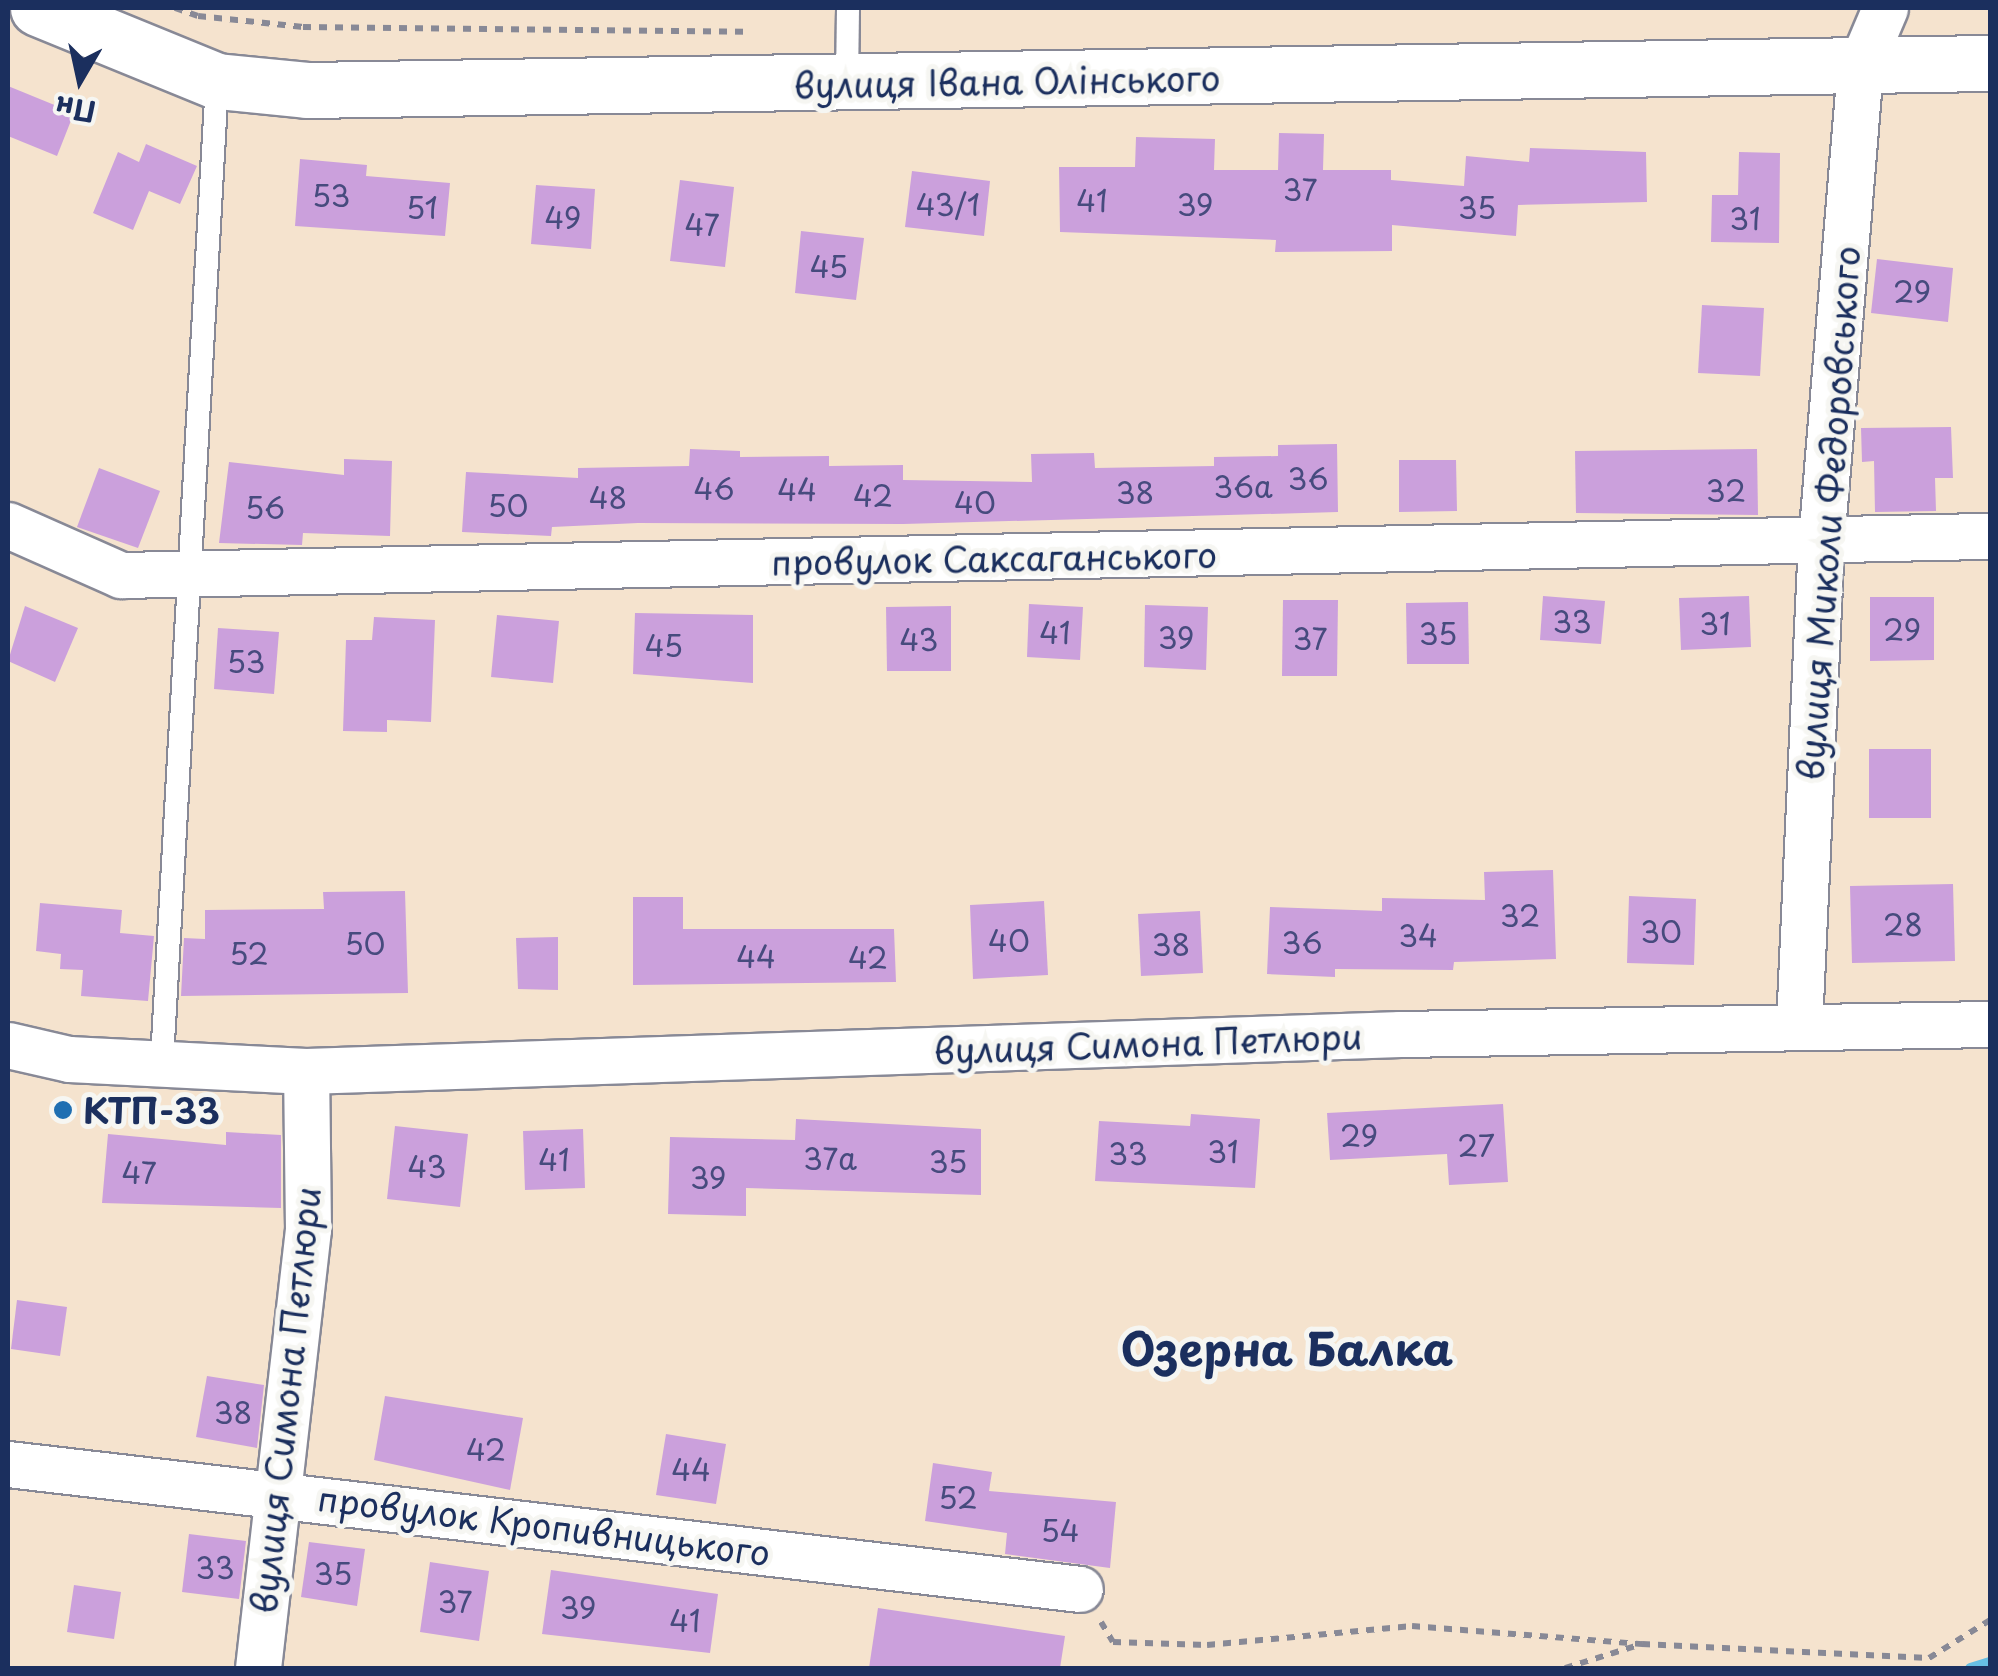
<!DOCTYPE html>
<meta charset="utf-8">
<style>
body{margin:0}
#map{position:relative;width:1998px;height:1676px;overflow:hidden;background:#f5e3ce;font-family:"Playpen Sans",sans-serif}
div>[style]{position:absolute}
.stream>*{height:11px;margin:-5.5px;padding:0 5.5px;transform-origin:5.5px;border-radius:5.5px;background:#67bfe4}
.building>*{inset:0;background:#cba0dc}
.path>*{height:6px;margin-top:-3px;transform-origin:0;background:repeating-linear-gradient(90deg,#888996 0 8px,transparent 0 16px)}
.roads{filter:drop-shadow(2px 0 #888996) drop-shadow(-2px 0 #888996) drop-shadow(0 2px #888996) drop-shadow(0 -2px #888996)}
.lane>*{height:22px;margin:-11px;padding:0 11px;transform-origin:11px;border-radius:11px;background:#fff}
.street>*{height:45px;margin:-22.5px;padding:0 22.5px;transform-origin:22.5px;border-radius:22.5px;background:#fff}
.secondary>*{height:55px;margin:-27.5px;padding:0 27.5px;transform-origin:27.5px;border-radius:27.5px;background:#fff}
.dots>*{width:28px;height:28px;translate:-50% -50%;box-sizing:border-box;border:5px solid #f6f6f2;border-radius:50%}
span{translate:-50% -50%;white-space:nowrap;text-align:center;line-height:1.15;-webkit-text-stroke:10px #f6f6f2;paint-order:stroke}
.number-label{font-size:30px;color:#474b7e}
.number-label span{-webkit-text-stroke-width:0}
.street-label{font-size:35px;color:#1b2f5e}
.poi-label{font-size:35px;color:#1b2f5e;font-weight:700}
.left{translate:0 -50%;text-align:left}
.district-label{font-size:45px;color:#1b2f5e;font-weight:700}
.frame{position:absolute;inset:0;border:10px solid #1b2f5e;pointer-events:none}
.north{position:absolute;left:30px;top:30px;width:100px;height:100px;-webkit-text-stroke:8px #f6f6f2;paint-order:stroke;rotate:189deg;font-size:28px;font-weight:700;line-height:40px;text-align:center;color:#1b2f5e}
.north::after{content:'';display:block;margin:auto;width:35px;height:45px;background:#1b2f5e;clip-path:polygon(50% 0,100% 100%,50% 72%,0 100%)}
</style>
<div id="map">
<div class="stream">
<div style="left:1970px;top:1668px;width:21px;rotate:-17deg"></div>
</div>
<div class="building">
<div style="clip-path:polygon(8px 86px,74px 113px,57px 156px,8px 136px)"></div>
<div style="clip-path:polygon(1279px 133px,1324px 134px,1323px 170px,1391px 170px,1391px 180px,1464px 186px,1466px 156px,1529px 162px,1530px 148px,1646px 152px,1647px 202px,1518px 205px,1516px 236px,1392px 225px,1392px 251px,1275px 252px,1276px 240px,1060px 232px,1059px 167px,1135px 167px,1136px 137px,1215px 139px,1214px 170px,1278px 170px)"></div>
<div style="clip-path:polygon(146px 144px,197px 166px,180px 204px,149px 191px,133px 230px,93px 213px,118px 152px,139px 162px)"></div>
<div style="clip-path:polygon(1739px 152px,1780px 153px,1779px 243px,1711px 242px,1712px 195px,1738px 195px)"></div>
<div style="clip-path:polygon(300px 159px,367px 165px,366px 176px,450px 183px,445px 236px,295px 226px)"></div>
<div style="clip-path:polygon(912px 171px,990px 181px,984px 236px,905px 227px)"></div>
<div style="clip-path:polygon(680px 180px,734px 187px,725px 267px,670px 261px)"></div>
<div style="clip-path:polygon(536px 185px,595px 189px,591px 249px,531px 244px)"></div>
<div style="clip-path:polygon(801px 231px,864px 238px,856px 300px,795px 293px)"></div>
<div style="clip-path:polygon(1877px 259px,1953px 268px,1948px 322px,1871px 313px)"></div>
<div style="clip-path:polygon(1702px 305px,1764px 308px,1760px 376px,1698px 373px)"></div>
<div style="clip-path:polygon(1951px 427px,1953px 478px,1935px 478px,1936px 511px,1875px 512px,1874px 461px,1862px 462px,1861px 428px)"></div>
<div style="clip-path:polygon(1337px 444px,1338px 512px,903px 524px,638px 523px,552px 527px,551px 536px,462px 532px,466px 472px,578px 478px,578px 468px,689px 466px,690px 449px,740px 451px,740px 457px,829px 456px,829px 466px,903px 465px,903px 480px,1032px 482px,1031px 454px,1094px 453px,1095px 468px,1214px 466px,1214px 457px,1278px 456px,1278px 445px)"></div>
<div style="clip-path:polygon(1757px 449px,1758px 515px,1576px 513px,1575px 451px)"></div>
<div style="clip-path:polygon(344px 459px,392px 461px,390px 536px,303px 533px,302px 545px,219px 543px,229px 462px,344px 475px)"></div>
<div style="clip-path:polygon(1399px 460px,1456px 460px,1457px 511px,1399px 512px)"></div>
<div style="clip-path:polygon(99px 468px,160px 491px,138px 548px,77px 527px)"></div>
<div style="clip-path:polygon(1543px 596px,1605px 601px,1601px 644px,1540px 640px)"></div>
<div style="clip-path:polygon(1749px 596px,1751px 647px,1681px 650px,1679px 598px)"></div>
<div style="clip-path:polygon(1870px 597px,1934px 597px,1934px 660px,1870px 661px)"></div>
<div style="clip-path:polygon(1283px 600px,1338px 600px,1337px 676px,1282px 676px)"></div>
<div style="clip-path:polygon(1468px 602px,1469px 664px,1407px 664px,1406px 603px)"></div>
<div style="clip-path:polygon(1029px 604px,1083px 607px,1080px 660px,1027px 657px)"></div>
<div style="clip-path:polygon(1145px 605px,1208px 607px,1206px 670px,1144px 667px)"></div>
<div style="clip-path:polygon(25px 606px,78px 628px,55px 682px,8px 661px)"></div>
<div style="clip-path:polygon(951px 606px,951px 671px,887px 671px,886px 607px)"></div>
<div style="clip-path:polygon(635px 613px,753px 615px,753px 683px,633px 674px)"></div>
<div style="clip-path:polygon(497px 615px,559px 621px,553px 683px,491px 677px)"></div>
<div style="clip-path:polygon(374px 617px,435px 620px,431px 722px,387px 720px,387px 732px,343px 731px,346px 640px,372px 640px)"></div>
<div style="clip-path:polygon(218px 628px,279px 632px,274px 694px,214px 689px)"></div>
<div style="clip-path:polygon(1869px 749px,1931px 749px,1931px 818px,1869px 818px)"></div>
<div style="clip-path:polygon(1553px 870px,1556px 959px,1454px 962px,1453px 970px,1335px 969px,1335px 977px,1267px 974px,1270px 907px,1382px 911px,1382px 898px,1485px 900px,1484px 872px)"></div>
<div style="clip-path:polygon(1953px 884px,1955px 961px,1852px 963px,1850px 886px)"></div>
<div style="clip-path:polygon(405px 891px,408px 993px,181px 996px,184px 938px,205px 939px,205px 910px,324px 909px,323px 892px)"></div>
<div style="clip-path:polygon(1629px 896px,1696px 899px,1694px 965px,1627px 963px)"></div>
<div style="clip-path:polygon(633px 897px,683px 897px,683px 929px,894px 929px,896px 982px,633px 985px)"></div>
<div style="clip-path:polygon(1044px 901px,1048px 975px,973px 979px,970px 905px)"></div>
<div style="clip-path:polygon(40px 903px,122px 910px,120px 933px,154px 936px,148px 1001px,81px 996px,83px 970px,60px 969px,61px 954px,36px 951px)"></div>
<div style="clip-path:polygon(1200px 911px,1203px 973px,1141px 976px,1138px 914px)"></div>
<div style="clip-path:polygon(558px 937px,558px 990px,518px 989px,516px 938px)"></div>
<div style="clip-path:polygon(1503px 1104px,1508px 1182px,1449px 1185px,1447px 1154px,1330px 1160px,1327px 1113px)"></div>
<div style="clip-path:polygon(1191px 1114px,1260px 1119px,1255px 1188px,1095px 1181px,1099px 1121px,1190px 1126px)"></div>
<div style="clip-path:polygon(796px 1119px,981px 1129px,981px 1195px,746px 1188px,746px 1216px,668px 1214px,670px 1137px,795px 1140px)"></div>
<div style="clip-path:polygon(395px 1126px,468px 1134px,460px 1207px,387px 1199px)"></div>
<div style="clip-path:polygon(583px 1129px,585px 1188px,525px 1190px,523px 1131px)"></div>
<div style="clip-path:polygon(226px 1132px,281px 1135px,281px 1208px,102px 1203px,108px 1134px,226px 1145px)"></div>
<div style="clip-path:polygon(17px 1300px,67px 1307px,60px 1356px,11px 1349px)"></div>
<div style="clip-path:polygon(207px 1376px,264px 1385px,257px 1448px,196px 1437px)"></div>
<div style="clip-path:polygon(385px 1396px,523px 1418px,510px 1490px,374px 1460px)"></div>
<div style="clip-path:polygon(666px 1434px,726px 1444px,716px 1504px,656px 1495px)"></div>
<div style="clip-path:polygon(933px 1463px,992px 1472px,989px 1491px,1116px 1502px,1110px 1568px,1005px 1554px,1007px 1533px,925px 1521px)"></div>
<div style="clip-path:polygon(189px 1534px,246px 1541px,239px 1599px,182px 1592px)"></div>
<div style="clip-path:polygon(309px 1542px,365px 1549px,357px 1606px,301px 1597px)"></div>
<div style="clip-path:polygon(430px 1562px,489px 1571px,479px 1641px,420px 1632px)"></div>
<div style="clip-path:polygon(551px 1570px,718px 1594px,710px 1653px,542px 1634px)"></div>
<div style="clip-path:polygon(74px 1585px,121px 1592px,114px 1639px,67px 1632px)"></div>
<div style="clip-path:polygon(878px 1608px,1065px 1636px,1060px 1668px,869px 1668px)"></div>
</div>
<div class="path">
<div style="left:175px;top:8px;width:24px;rotate:19deg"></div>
<div style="left:198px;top:16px;width:106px;rotate:6deg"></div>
<div style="left:303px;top:27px;width:444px;rotate:0.6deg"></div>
<div style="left:1101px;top:1622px;width:23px;rotate:59deg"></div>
<div style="left:1113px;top:1642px;width:94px;rotate:1.8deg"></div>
<div style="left:1207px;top:1645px;width:206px;rotate:-5.3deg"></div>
<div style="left:1412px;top:1626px;width:231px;rotate:4.5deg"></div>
<div style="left:1565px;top:1668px;width:81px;rotate:-17.3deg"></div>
<div style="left:1642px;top:1644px;width:287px;rotate:2.8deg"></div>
<div style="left:1929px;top:1658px;width:72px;rotate:-31.9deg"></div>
</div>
<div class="roads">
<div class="lane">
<div style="left:847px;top:81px;width:73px;rotate:-89.2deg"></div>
<div style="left:162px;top:1060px;width:981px;rotate:-86.78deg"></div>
</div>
<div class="street">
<div style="left:8px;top:525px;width:124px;rotate:23.9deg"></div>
<div style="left:121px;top:575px;width:1869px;rotate:-1.2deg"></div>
<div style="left:1799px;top:1025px;width:484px;rotate:-87.4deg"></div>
<div style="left:1821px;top:542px;width:477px;rotate:-85.3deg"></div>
<div style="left:1860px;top:67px;width:64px;rotate:-67deg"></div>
<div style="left:8px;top:1045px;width:63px;rotate:12.9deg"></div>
<div style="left:69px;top:1059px;width:237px;rotate:2.9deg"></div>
<div style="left:306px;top:1071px;width:1095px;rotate:-1.94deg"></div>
<div style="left:1400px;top:1034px;width:590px;rotate:-0.97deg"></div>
<div style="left:8px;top:1464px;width:1079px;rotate:6.65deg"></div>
<div style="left:258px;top:1668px;width:442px;rotate:-83.5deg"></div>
<div style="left:308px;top:1229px;width:158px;rotate:-90.7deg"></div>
</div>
<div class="secondary">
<div style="left:38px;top:8px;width:193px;rotate:22.2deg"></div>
<div style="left:217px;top:81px;width:90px;rotate:5.7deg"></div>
<div style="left:307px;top:90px;width:1683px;rotate:-0.92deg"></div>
</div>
</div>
<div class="dots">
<div style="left:63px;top:1110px;background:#1f6fb2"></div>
</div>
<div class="number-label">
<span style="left:1300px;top:189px">37</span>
<span style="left:331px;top:195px">53</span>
<span style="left:1092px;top:200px">41</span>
<span style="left:948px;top:204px">43/1</span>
<span style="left:1195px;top:204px">39</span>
<span style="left:422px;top:207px">51</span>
<span style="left:1477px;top:207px">35</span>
<span style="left:563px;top:217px">49</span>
<span style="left:1745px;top:218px">31</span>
<span style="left:702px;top:224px">47</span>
<span style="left:829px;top:266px">45</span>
<span style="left:1912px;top:291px">29</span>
<span style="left:1308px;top:478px">36</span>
<span style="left:1243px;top:486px">36а</span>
<span style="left:714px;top:488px">46</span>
<span style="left:797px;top:489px">44</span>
<span style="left:1726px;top:490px">32</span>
<span style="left:1135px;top:492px">38</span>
<span style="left:873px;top:495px">42</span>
<span style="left:608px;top:497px">48</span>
<span style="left:975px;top:502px">40</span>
<span style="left:508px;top:505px">50</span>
<span style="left:265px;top:507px">56</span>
<span style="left:1572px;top:621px">33</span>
<span style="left:1715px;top:623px">31</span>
<span style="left:1902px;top:629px">29</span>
<span style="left:1055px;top:632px">41</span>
<span style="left:1438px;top:633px">35</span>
<span style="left:1176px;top:637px">39</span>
<span style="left:1310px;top:638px">37</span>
<span style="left:919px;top:639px">43</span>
<span style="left:664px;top:645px">45</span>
<span style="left:246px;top:661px">53</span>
<span style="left:1520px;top:915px">32</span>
<span style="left:1903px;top:924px">28</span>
<span style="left:1661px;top:931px">30</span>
<span style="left:1418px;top:935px">34</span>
<span style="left:1009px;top:940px">40</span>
<span style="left:1302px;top:942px">36</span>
<span style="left:365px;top:943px">50</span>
<span style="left:1171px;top:944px">38</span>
<span style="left:249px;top:953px">52</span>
<span style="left:756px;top:956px">44</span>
<span style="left:868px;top:957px">42</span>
<span style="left:1359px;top:1135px">29</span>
<span style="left:1476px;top:1145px">27</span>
<span style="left:1223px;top:1151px">31</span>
<span style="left:1128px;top:1153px">33</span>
<span style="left:830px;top:1158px">37а</span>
<span style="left:554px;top:1159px">41</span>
<span style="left:948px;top:1161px">35</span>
<span style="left:427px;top:1166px">43</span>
<span style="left:139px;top:1172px">47</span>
<span style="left:708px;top:1177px">39</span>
<span style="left:233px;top:1412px">38</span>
<span style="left:486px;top:1449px">42</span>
<span style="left:691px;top:1469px">44</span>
<span style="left:958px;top:1497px">52</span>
<span style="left:1060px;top:1530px">54</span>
<span style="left:215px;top:1567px">33</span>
<span style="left:333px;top:1573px">35</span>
<span style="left:455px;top:1601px">37</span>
<span style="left:578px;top:1607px">39</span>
<span style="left:685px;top:1620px">41</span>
</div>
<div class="street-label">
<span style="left:1007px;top:81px;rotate:-1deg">вулиця Івана Олінського</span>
<span style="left:1828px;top:513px;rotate:-86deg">вулиця Миколи Федоровського</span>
<span style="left:994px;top:558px;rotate:-1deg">провулок Саксаганського</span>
<span style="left:1148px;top:1043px;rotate:-2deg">вулиця Симона Петлюри</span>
<span style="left:285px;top:1400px;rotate:-84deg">вулиця Симона Петлюри</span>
<span style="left:544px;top:1525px;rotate:7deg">провулок Кропивницького</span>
</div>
<div class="poi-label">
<span class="left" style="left:83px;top:1110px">КТП-33</span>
</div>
<div class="district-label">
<span style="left:1287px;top:1348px">Озерна Балка</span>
</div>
<div class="frame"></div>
<div class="north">Пн</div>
</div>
